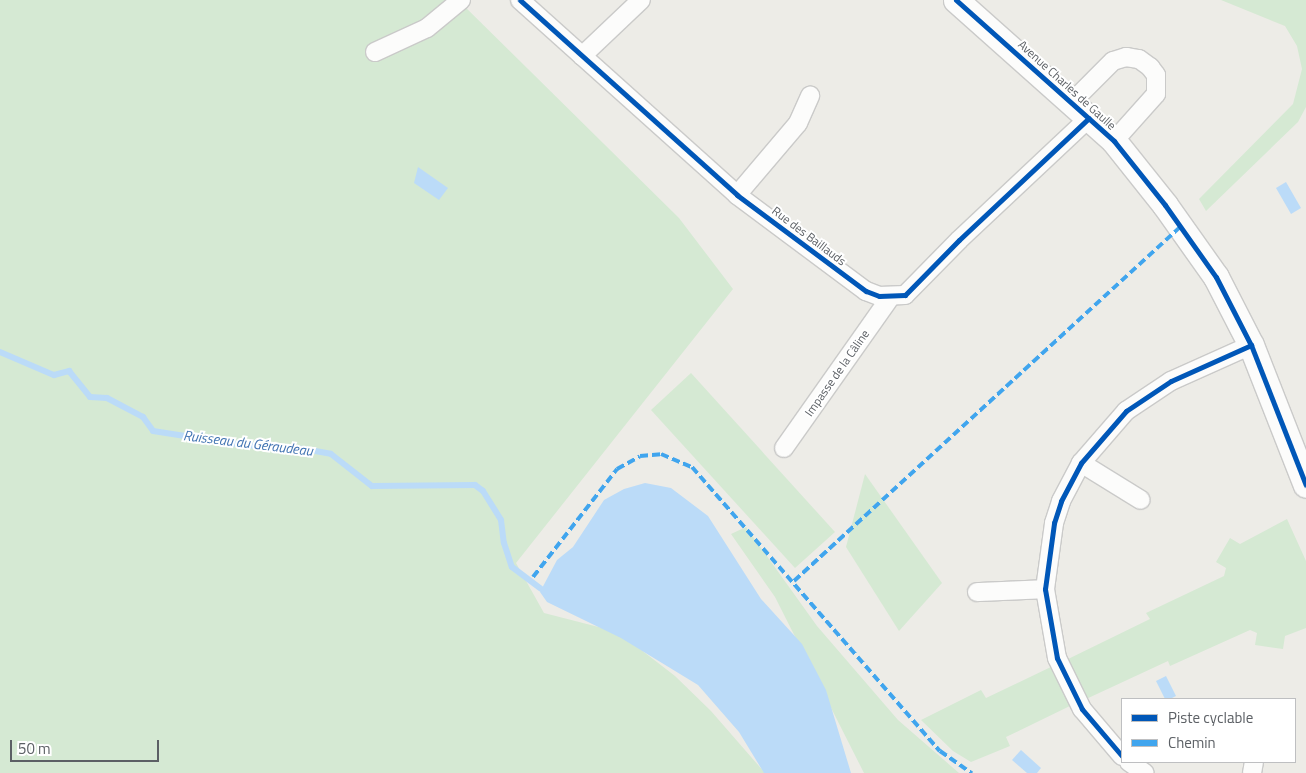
<!DOCTYPE html>
<meta charset="utf-8">
<style>
body{margin:0}
#map{position:relative;width:1306px;height:773px;overflow:hidden;background:#edece7;font-family:"Titillium Web",sans-serif}
div>[style]{position:absolute}
.green>*{inset:0;background:#d5e9d3}
.water>*{inset:0;background:#bbdbf8}
.stream>*{height:6px;margin:-3px;padding:0 3px;transform-origin:3px;border-radius:3px;background:#bbdbf8}
.roads{filter:drop-shadow(1px 0 #cacac9) drop-shadow(-1px 0 #cacac9) drop-shadow(0 1px #cacac9) drop-shadow(0 -1px #cacac9)}
.street>*{height:18px;margin:-9px;padding:0 9px;transform-origin:9px;border-radius:9px;background:#fcfcfb}
.secondary>*{height:25px;margin:-12.5px;padding:0 12.5px;transform-origin:12.5px;border-radius:12.5px;background:#fcfcfb}
.quiet>*{height:4px;margin-top:-2px;transform-origin:0;background:repeating-linear-gradient(90deg,#40a5ee 0 8px,transparent 0 12px)}
.cycleway>*{height:5px;margin:-2.5px;padding:0 2.5px;transform-origin:2.5px;border-radius:2.5px;background:#0057b8}
span{translate:-50% -50%;white-space:nowrap;text-align:center;line-height:1.15;-webkit-text-stroke:4px #fff;paint-order:stroke}
.street-label{font-size:12px;color:#5c6065}
.water-label{font-size:14px;color:#4073b2;font-style:italic}
.legend{position:absolute;left:1121px;top:698px;width:175px;height:65px;box-sizing:border-box;background:#fff;border:1px solid #bebfc1;margin:0;padding:6px 9px;list-style:none;font-size:15px;color:#5c6065}
.legend li{display:flex;align-items:center;gap:10px;height:25px}
.legend b{width:25px;border:1px solid #bebfc1}
.scale{position:absolute;left:10px;top:740px;width:149px;height:22px;box-sizing:border-box;border:2px solid #5c6065;border-top:0;padding-left:6px;font-size:15px;line-height:18px;white-space:nowrap;color:#5c6065;-webkit-text-stroke:4px #fff;paint-order:stroke}
</style>
<div id="map">
<div class="green">
<div style="clip-path:polygon(0 0,458px 0,679px 218px,733px 289px,516px 563px,544px 613px,618px 632px,675px 676px,711px 711px,765px 773px,0 773px)"></div>
<div style="clip-path:polygon(1221px 0,1306px 0,1306px 107px,1298px 122px,1206px 211px,1199px 199px,1293px 104px,1302px 69px,1297px 46px,1285px 26px)"></div>
<div style="clip-path:polygon(691px 373px,835px 532px,795px 568px,651px 410px)"></div>
<div style="clip-path:polygon(865px 474px,942px 583px,899px 631px,846px 547px)"></div>
<div style="clip-path:polygon(1287px 519px,1306px 561px,1306px 628px,1285px 636px,1283px 649px,1255px 645px,1257px 633px,1250px 630px,1170px 666px,1168px 661px,1084px 700px,1064px 661px,1150px 619px,1146px 613px,1224px 576px,1226px 568px,1216px 562px,1230px 538px,1240px 544px)"></div>
<div style="clip-path:polygon(746px 527px,817px 626px,898px 720px,959px 773px,864px 773px,775px 597px,731px 534px)"></div>
<div style="clip-path:polygon(1055px 665px,1074px 704px,1006px 737px,1010px 746px,971px 762px,953px 751px,921px 720px,981px 690px,986px 698px)"></div>
</div>
<div class="water">
<div style="clip-path:polygon(418px 167px,448px 188px,439px 200px,414px 183px)"></div>
<div style="clip-path:polygon(1286px 182px,1301px 208px,1291px 214px,1276px 188px)"></div>
<div style="clip-path:polygon(645px 483px,671px 488px,708px 516px,761px 599px,802px 644px,826px 690px,851px 773px,764px 773px,739px 732px,698px 685px,621px 638px,547px 602px,540px 592px,557px 560px,573px 547px,604px 500px,624px 489px)"></div>
<div style="clip-path:polygon(1166px 676px,1176px 696px,1170px 699px,1165px 699px,1156px 681px)"></div>
<div style="clip-path:polygon(1021px 750px,1041px 768px,1037px 773px,1027px 773px,1012px 760px)"></div>
</div>
<div class="stream">
<div style="left:0;top:352px;width:59px;rotate:23.1deg"></div>
<div style="left:54px;top:375px;width:16px;rotate:-15deg"></div>
<div style="left:69px;top:371px;width:33px;rotate:51deg"></div>
<div style="left:90px;top:397px;width:17px;rotate:3deg"></div>
<div style="left:107px;top:398px;width:41px;rotate:27.8deg"></div>
<div style="left:143px;top:417px;width:17px;rotate:54deg"></div>
<div style="left:153px;top:431px;width:91px;rotate:8.8deg"></div>
<div style="left:243px;top:445px;width:61px;rotate:3.8deg"></div>
<div style="left:304px;top:449px;width:27px;rotate:10deg"></div>
<div style="left:331px;top:454px;width:52px;rotate:38deg"></div>
<div style="left:372px;top:486px;width:103px;rotate:-0.6deg"></div>
<div style="left:475px;top:485px;width:10px;rotate:37deg"></div>
<div style="left:483px;top:491px;width:34px;rotate:58deg"></div>
<div style="left:501px;top:520px;width:23px;rotate:83deg"></div>
<div style="left:504px;top:543px;width:25px;rotate:72deg"></div>
<div style="left:512px;top:567px;width:36px;rotate:37deg"></div>
</div>
<div class="roads">
<div class="street">
<div style="left:520px;top:0;width:292px;rotate:41.9deg"></div>
<div style="left:737px;top:195px;width:161px;rotate:36.7deg"></div>
<div style="left:866px;top:291px;width:14px;rotate:21deg"></div>
<div style="left:879px;top:296px;width:26px;rotate:-2deg"></div>
<div style="left:905px;top:295px;width:77px;rotate:-45.5deg"></div>
<div style="left:959px;top:240px;width:178px;rotate:-43.2deg"></div>
<div style="left:375px;top:52px;width:57px;rotate:-24.8deg"></div>
<div style="left:427px;top:28px;width:44px;rotate:-39.5deg"></div>
<div style="left:582px;top:56px;width:81px;rotate:-43.5deg"></div>
<div style="left:1072px;top:102px;width:58px;rotate:-45deg"></div>
<div style="left:1113px;top:61px;width:14px;rotate:-17deg"></div>
<div style="left:1126px;top:57px;width:13px;rotate:9deg"></div>
<div style="left:1139px;top:59px;width:14px;rotate:36deg"></div>
<div style="left:1150px;top:67px;width:10px;rotate:53deg"></div>
<div style="left:1156px;top:75px;width:19px;rotate:90deg"></div>
<div style="left:1156px;top:94px;width:63px;rotate:131.8deg"></div>
<div style="left:737px;top:195px;width:94px;rotate:-49.7deg"></div>
<div style="left:798px;top:123px;width:30px;rotate:-66deg"></div>
<div style="left:784px;top:448px;width:184px;rotate:-54.8deg"></div>
<div style="left:1081px;top:463px;width:70px;rotate:31.7deg"></div>
<div style="left:977px;top:592px;width:68px;rotate:-2.5deg"></div>
<div style="left:1122px;top:756px;width:62px;rotate:-130.4deg"></div>
<div style="left:1082px;top:709px;width:57px;rotate:-116.1deg"></div>
<div style="left:1057px;top:658px;width:70px;rotate:-99.9deg"></div>
<div style="left:1045px;top:589px;width:67px;rotate:-82.2deg"></div>
<div style="left:1054px;top:523px;width:23px;rotate:-72deg"></div>
<div style="left:1061px;top:501px;width:43px;rotate:-62.2deg"></div>
<div style="left:1081px;top:463px;width:69px;rotate:-49.1deg"></div>
<div style="left:1126px;top:411px;width:54px;rotate:-33.7deg"></div>
<div style="left:1171px;top:381px;width:88px;rotate:-24.2deg"></div>
<div style="left:1129px;top:762px;width:19px;rotate:35deg"></div>
<div style="left:1252px;top:773px;width:11px;rotate:-80deg"></div>
</div>
<div class="secondary">
<div style="left:956px;top:0;width:212px;rotate:41.7deg"></div>
<div style="left:1114px;top:141px;width:82px;rotate:51.4deg"></div>
<div style="left:1165px;top:205px;width:88px;rotate:54.7deg"></div>
<div style="left:1216px;top:277px;width:76px;rotate:62.8deg"></div>
<div style="left:1251px;top:345px;width:150px;rotate:68.6deg"></div>
</div>
</div>
<div class="quiet">
<div style="left:533px;top:577px;width:137px;rotate:-52.1deg"></div>
<div style="left:617px;top:469px;width:26px;rotate:-29deg"></div>
<div style="left:640px;top:456px;width:21px;rotate:-5deg"></div>
<div style="left:661px;top:454px;width:34px;rotate:23deg"></div>
<div style="left:692px;top:467px;width:377px;rotate:48.9deg"></div>
<div style="left:940px;top:751px;width:39px;rotate:35deg"></div>
<div style="left:794px;top:581px;width:524px;rotate:-42.52deg"></div>
</div>
<div class="cycleway">
<div style="left:520px;top:0;width:292px;rotate:41.9deg"></div>
<div style="left:737px;top:195px;width:161px;rotate:36.7deg"></div>
<div style="left:866px;top:291px;width:14px;rotate:21deg"></div>
<div style="left:879px;top:296px;width:26px;rotate:-2deg"></div>
<div style="left:905px;top:295px;width:77px;rotate:-45.5deg"></div>
<div style="left:959px;top:240px;width:178px;rotate:-43.2deg"></div>
<div style="left:956px;top:0;width:212px;rotate:41.7deg"></div>
<div style="left:1114px;top:141px;width:82px;rotate:51.4deg"></div>
<div style="left:1165px;top:205px;width:88px;rotate:54.7deg"></div>
<div style="left:1216px;top:277px;width:76px;rotate:62.8deg"></div>
<div style="left:1251px;top:345px;width:150px;rotate:68.6deg"></div>
<div style="left:1122px;top:756px;width:62px;rotate:-130.4deg"></div>
<div style="left:1082px;top:709px;width:57px;rotate:-116.1deg"></div>
<div style="left:1057px;top:658px;width:70px;rotate:-99.9deg"></div>
<div style="left:1045px;top:589px;width:67px;rotate:-82.2deg"></div>
<div style="left:1054px;top:523px;width:23px;rotate:-72deg"></div>
<div style="left:1061px;top:501px;width:43px;rotate:-62.2deg"></div>
<div style="left:1081px;top:463px;width:69px;rotate:-49.1deg"></div>
<div style="left:1126px;top:411px;width:54px;rotate:-33.7deg"></div>
<div style="left:1171px;top:381px;width:88px;rotate:-24.2deg"></div>
</div>
<div class="street-label">
<span style="left:1067px;top:85px;rotate:42deg">Avenue Charles de Gaulle</span>
<span style="left:809px;top:236px;rotate:37deg">Rue des Baillauds</span>
<span style="left:837px;top:373px;rotate:-55deg">Impasse de la Câline</span>
</div>
<div class="water-label">
<span style="left:248px;top:443px;rotate:7deg">Ruisseau du Géraudeau</span>
</div>
<ul class="legend">
<li><b style="height:6px;background:#0057b8"></b>Piste cyclable</li>
<li><b style="height:6px;background:#40a5ee"></b>Chemin</li>
</ul>
<div class="scale">50 m</div>
</div>
